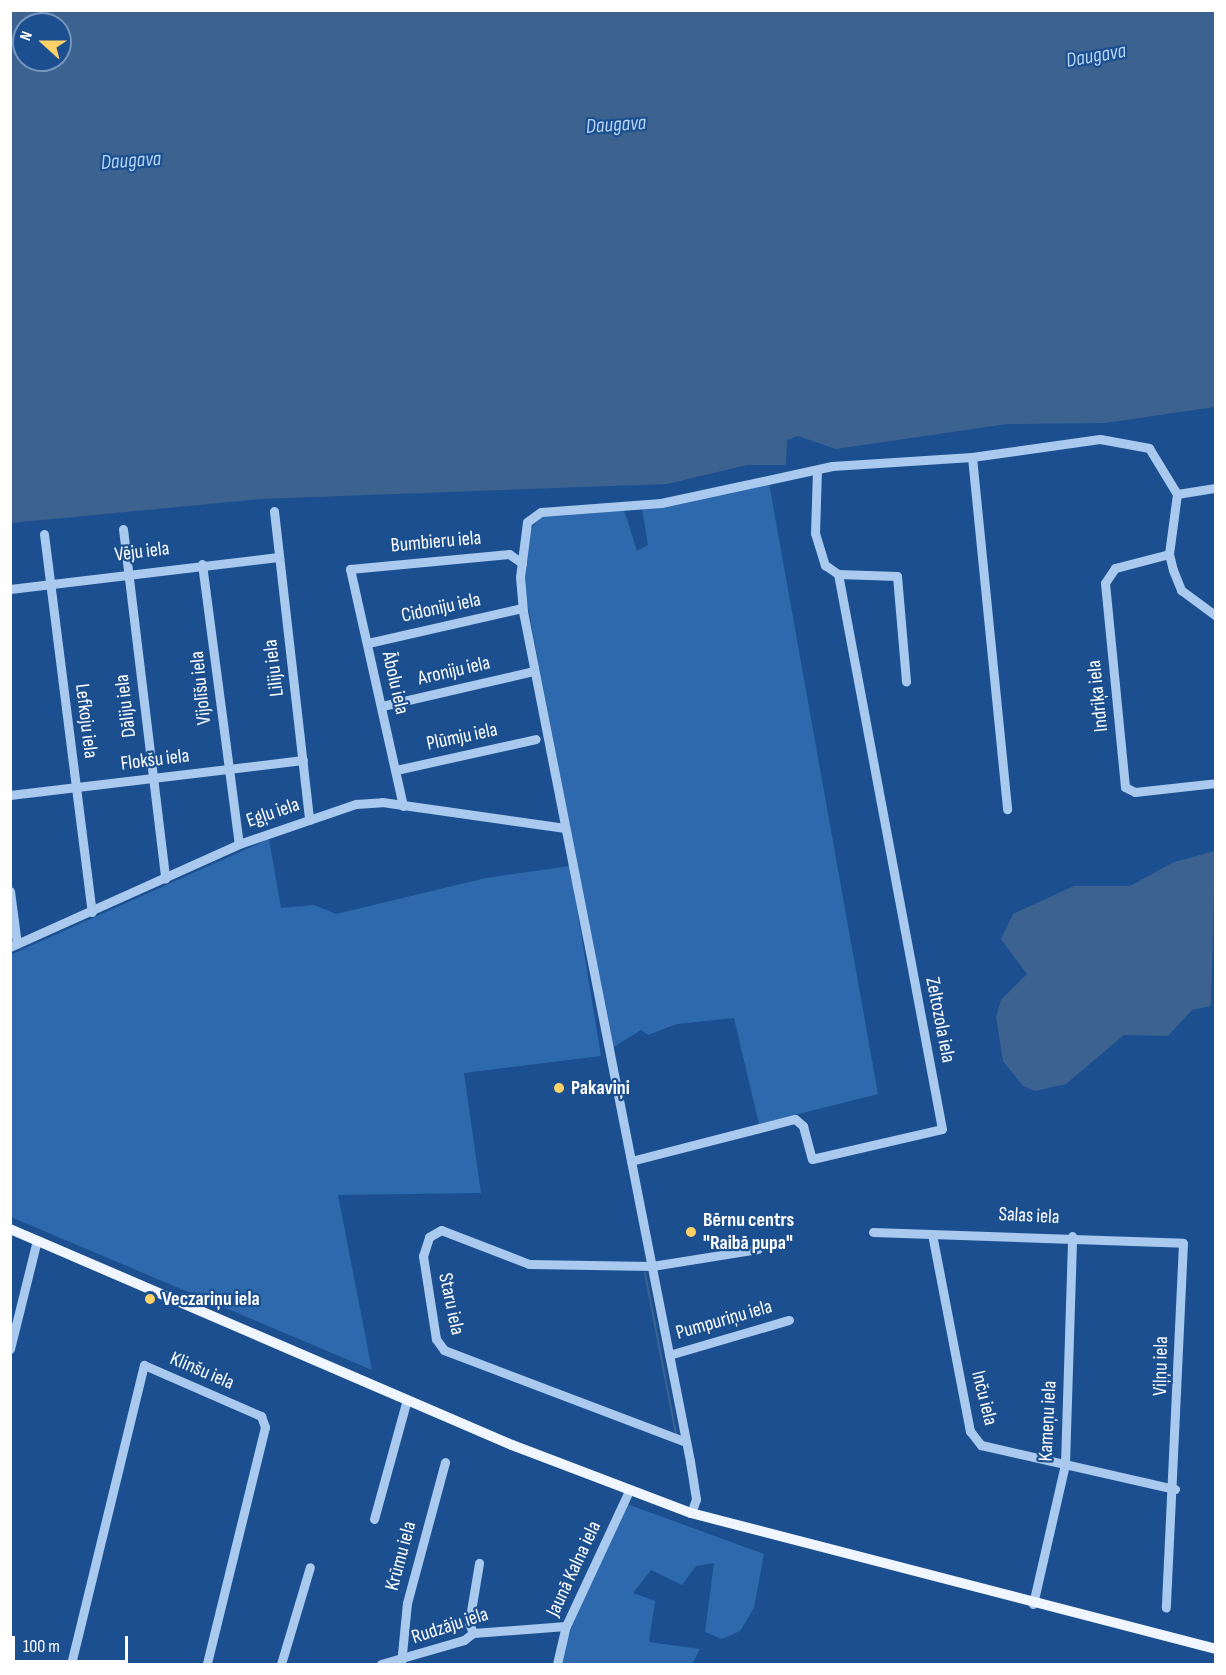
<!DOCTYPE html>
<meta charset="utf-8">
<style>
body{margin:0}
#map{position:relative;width:1226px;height:1675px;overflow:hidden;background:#1b4f8f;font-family:"Sofia Sans Condensed",sans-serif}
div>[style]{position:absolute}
.green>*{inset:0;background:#2e69ad}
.water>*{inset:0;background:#3c6290}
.stream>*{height:2px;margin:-1px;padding:0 1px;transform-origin:1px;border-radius:1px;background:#3c6290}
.minor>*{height:9px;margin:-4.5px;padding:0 4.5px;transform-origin:4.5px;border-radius:4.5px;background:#a9c9ee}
.major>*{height:10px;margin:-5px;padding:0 5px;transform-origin:5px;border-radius:5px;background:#f0f6ff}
.dots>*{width:16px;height:16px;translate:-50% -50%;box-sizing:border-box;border:3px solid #1b4f8f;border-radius:50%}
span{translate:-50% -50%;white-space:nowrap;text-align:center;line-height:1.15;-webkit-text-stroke:4.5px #1b4f8f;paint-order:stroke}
.street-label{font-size:20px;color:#fff}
.poi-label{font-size:20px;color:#fff;font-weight:700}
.left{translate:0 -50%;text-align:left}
.water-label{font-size:21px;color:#b5d3f5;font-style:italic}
.frame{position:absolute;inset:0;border:12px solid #fff;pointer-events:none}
.north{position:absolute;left:12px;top:12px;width:60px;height:60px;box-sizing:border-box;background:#1b4f8f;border:2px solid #7695bc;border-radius:50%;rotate:291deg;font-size:16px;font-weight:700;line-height:24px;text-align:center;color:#fff}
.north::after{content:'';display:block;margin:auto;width:21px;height:27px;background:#ffd166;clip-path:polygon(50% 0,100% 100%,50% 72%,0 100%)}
.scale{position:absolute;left:12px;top:1636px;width:116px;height:27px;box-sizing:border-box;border:3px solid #fff;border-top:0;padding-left:8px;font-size:18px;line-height:21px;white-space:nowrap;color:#fff;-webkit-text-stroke:4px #1b4f8f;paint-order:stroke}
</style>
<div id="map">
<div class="green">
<div style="clip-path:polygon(769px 483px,878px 1094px,759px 1124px,734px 1018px,677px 1024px,648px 1035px,641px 1030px,612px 1048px,524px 586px,528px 531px,546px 513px,624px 510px,637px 551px,648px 545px,642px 508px)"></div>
<div style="clip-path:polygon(269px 839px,281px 908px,314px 905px,336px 914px,486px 878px,570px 866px,601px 1056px,464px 1073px,481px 1193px,338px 1195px,372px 1370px,11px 1217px,10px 955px)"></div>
<div style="clip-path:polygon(627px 1504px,764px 1554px,754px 1608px,740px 1631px,722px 1639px,705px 1632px,714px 1563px,696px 1566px,682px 1585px,651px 1570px,633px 1593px,655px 1601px,649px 1642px,700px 1649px,692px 1664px,560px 1664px,577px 1610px)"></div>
</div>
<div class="water">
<div style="clip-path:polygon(evenodd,11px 10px,1215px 11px,1215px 407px,1105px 423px,1007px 424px,836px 449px,798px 436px,787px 440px,786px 465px,747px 465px,667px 484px,261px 499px,11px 523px,11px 10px,24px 24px,60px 24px,60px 60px,24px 60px,24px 24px)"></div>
<div style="clip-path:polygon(1215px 851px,1211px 1006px,1192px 1010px,1168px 1036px,1124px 1035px,1066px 1084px,1035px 1091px,1023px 1086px,1003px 1061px,996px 1017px,1001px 1000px,1027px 974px,1001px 939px,1013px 914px,1074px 886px,1130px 886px,1174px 862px)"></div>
</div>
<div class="stream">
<div style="left:645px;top:1273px;width:164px;rotate:79.1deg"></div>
</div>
<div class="minor">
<div style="left:972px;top:457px;width:354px;rotate:84.3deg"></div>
<div style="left:817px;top:470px;width:63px;rotate:91.8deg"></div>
<div style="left:815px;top:533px;width:34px;rotate:73deg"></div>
<div style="left:825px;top:565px;width:16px;rotate:35deg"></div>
<div style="left:1177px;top:494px;width:61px;rotate:97.6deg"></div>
<div style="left:1169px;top:554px;width:16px;rotate:76deg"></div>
<div style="left:1173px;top:570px;width:22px;rotate:68deg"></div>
<div style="left:1181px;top:590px;width:44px;rotate:36.6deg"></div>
<div style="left:1177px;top:494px;width:39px;rotate:-9deg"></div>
<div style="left:274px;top:511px;width:311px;rotate:83.5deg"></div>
<div style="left:123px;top:529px;width:352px;rotate:83.1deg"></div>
<div style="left:44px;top:534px;width:381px;rotate:82.8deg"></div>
<div style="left:1169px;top:554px;width:56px;rotate:165.5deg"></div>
<div style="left:1115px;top:568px;width:18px;rotate:124deg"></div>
<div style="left:1105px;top:583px;width:205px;rotate:84.4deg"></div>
<div style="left:1125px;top:787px;width:11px;rotate:27deg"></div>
<div style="left:1135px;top:792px;width:81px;rotate:-6.3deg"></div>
<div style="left:202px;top:564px;width:282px;rotate:82.5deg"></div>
<div style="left:838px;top:574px;width:59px;rotate:1.9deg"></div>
<div style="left:897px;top:576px;width:106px;rotate:85.1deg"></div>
<div style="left:10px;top:589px;width:270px;rotate:-6.8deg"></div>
<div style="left:368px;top:643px;width:158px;rotate:-12.8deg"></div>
<div style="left:382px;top:706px;width:156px;rotate:-13deg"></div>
<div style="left:396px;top:770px;width:143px;rotate:-12.5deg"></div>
<div style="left:10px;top:795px;width:295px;rotate:-6.8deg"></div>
<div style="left:403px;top:806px;width:243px;rotate:-102.6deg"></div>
<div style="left:350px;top:569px;width:160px;rotate:-5.4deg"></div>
<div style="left:509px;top:554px;width:16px;rotate:35deg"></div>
<div style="left:10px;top:891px;width:53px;rotate:82.5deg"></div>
<div style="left:10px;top:947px;width:251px;rotate:-24.2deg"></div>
<div style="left:239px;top:844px;width:124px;rotate:-18.9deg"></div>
<div style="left:356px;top:804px;width:26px;rotate:-4deg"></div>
<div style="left:382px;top:802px;width:185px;rotate:8.1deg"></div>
<div style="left:631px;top:1161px;width:169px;rotate:-14.4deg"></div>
<div style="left:795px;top:1119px;width:11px;rotate:41deg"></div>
<div style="left:803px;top:1126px;width:34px;rotate:75deg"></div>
<div style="left:812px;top:1159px;width:133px;rotate:-13deg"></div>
<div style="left:942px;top:1129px;width:565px;rotate:-100.61deg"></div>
<div style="left:873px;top:1232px;width:310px;rotate:2deg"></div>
<div style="left:1183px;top:1243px;width:365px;rotate:92.7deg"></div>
<div style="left:932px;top:1234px;width:201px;rotate:79.1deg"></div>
<div style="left:970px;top:1431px;width:18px;rotate:52deg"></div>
<div style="left:981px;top:1445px;width:199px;rotate:12.8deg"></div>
<div style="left:10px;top:1349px;width:112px;rotate:-76.1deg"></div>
<div style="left:669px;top:1355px;width:125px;rotate:-16.3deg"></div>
<div style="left:686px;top:1442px;width:259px;rotate:-159.2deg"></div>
<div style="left:444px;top:1350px;width:14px;rotate:-126deg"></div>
<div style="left:436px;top:1339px;width:84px;rotate:-98.9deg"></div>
<div style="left:423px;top:1256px;width:20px;rotate:-72deg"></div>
<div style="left:429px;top:1237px;width:14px;rotate:-30deg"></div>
<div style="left:441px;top:1230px;width:94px;rotate:21.1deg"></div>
<div style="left:529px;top:1264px;width:123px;rotate:0.9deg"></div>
<div style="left:652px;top:1266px;width:107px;rotate:-9.1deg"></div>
<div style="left:691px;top:1513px;width:15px;rotate:-70deg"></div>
<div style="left:696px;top:1499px;width:38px;rotate:-99deg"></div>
<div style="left:690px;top:1461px;width:866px;rotate:-101.12deg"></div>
<div style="left:523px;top:611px;width:34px;rotate:-95deg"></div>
<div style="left:520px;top:577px;width:55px;rotate:-82.7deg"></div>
<div style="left:527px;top:522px;width:17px;rotate:-36deg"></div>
<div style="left:541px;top:512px;width:120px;rotate:-4.3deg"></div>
<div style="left:661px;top:503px;width:175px;rotate:-12.2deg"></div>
<div style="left:832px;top:466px;width:140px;rotate:-3.7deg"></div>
<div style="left:972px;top:457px;width:129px;rotate:-8deg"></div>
<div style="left:1100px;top:439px;width:50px;rotate:10.4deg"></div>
<div style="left:1149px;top:448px;width:54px;rotate:58.7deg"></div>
<div style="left:374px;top:1519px;width:124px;rotate:-74.6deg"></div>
<div style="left:1033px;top:1604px;width:144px;rotate:-77.1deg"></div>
<div style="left:1065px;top:1464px;width:228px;rotate:-88.2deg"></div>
<div style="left:473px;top:1633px;width:11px;rotate:-112deg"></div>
<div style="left:469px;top:1623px;width:61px;rotate:-80.5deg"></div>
<div style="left:71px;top:1664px;width:308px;rotate:-76.3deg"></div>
<div style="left:144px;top:1365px;width:128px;rotate:23.6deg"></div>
<div style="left:261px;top:1416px;width:12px;rotate:70deg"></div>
<div style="left:265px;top:1427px;width:244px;rotate:103.8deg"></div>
<div style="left:281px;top:1664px;width:101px;rotate:-73.4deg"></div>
<div style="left:381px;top:1664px;width:86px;rotate:-16.1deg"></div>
<div style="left:464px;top:1640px;width:11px;rotate:-38deg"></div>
<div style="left:473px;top:1633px;width:93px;rotate:-4.3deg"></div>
<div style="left:401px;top:1664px;width:61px;rotate:-84.4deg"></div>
<div style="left:407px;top:1603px;width:146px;rotate:-74.9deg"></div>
<div style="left:557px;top:1664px;width:39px;rotate:-77deg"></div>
<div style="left:566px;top:1626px;width:149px;rotate:-65deg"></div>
</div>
<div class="major">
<div style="left:10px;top:1229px;width:546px;rotate:23.28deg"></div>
<div style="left:512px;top:1445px;width:191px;rotate:20.8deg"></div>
<div style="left:691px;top:1513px;width:542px;rotate:14.52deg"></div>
</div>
<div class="dots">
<div style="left:559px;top:1088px;background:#ffd166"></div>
<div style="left:691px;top:1232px;background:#ffd166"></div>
<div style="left:150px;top:1299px;background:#ffd166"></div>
</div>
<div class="street-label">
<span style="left:436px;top:542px;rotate:-5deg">Bumbieru iela</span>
<span style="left:142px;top:552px;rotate:-7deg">Vēju iela</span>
<span style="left:441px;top:608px;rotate:-12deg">Cidoniju iela</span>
<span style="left:274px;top:668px;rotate:-97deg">Liliju iela</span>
<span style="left:454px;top:671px;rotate:-13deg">Aroniju iela</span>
<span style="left:395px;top:683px;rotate:77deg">Ābolu iela</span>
<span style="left:201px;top:688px;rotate:-96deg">Vijolīšu iela</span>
<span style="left:1098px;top:696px;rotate:-96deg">Indriķa iela</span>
<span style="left:126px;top:706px;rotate:-97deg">Dāliju iela</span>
<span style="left:86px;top:721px;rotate:83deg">Lefkoju iela</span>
<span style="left:462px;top:737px;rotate:-12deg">Plūmju iela</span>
<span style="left:155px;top:760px;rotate:-7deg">Flokšu iela</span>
<span style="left:273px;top:813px;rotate:-19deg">Egļu iela</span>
<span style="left:940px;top:1020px;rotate:79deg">Zeltozola iela</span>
<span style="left:1029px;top:1216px;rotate:3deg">Salas iela</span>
<span style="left:451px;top:1304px;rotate:78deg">Staru iela</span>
<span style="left:724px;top:1320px;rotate:-16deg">Pumpuriņu iela</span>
<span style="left:1161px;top:1366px;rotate:-89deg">Viļņu iela</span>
<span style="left:202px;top:1371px;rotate:23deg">Klinšu iela</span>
<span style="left:984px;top:1398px;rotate:76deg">Inču iela</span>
<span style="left:1048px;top:1421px;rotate:-87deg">Kameņu iela</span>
<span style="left:401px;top:1556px;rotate:-75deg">Krūmu iela</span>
<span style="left:574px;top:1569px;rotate:-65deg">Jaunā Kalna iela</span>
<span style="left:450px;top:1626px;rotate:-18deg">Rudzāju iela</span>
</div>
<div class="poi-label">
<span class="left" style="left:571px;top:1088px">Pakaviņi</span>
<span class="left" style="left:703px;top:1232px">Bērnu centrs<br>"Raibā pupa"</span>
<span class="left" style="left:162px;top:1299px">Veczariņu iela</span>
</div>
<div class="water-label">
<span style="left:1096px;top:56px;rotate:-10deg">Daugava</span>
<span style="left:616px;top:125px;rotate:-4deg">Daugava</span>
<span style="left:131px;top:161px;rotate:-4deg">Daugava</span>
</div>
<div class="frame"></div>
<div class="north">N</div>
<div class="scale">100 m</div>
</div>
